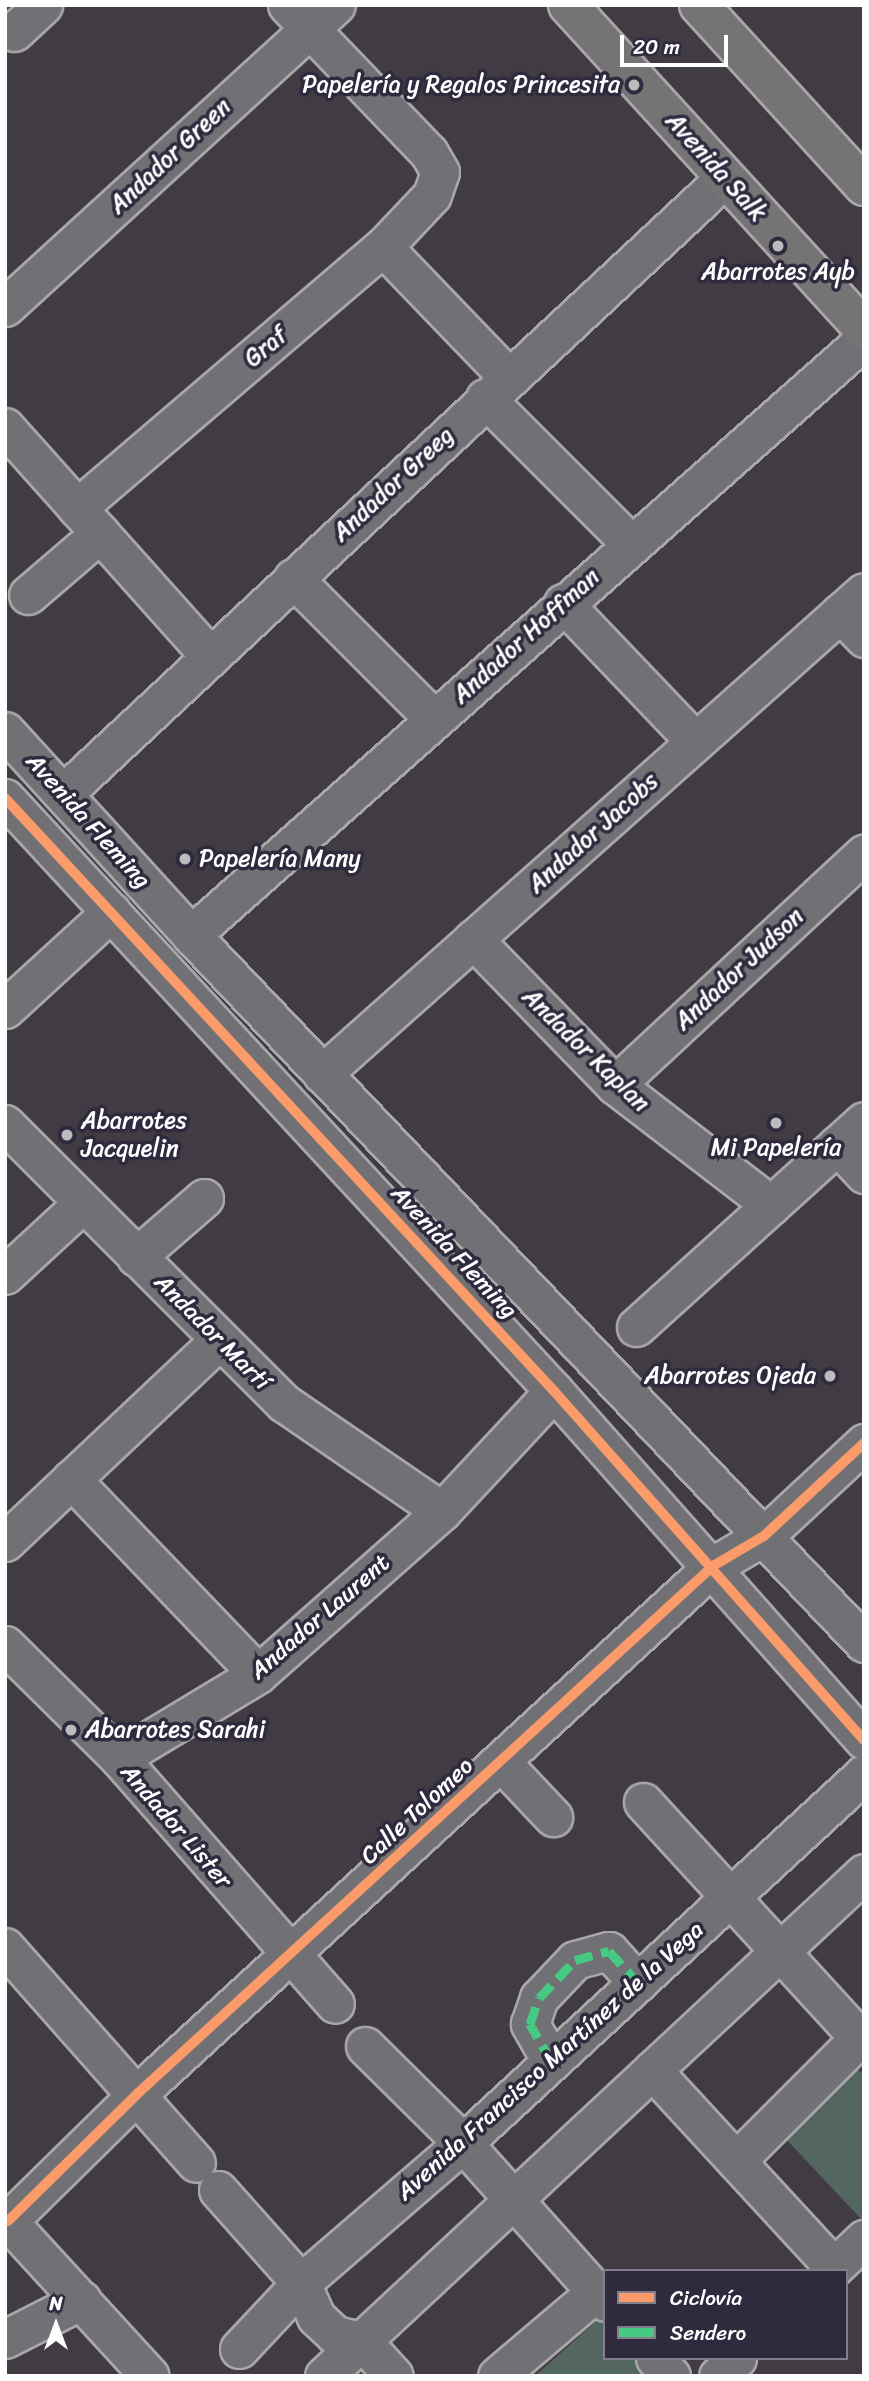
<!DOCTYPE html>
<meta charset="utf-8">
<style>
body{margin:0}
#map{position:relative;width:869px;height:2381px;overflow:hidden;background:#413c43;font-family:Sriracha,sans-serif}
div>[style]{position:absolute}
.green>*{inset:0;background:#546661}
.roads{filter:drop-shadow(2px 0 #aaa7aa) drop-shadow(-2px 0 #aaa7aa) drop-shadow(0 2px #aaa7aa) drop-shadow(0 -2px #aaa7aa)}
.minor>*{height:37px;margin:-18.5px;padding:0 18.5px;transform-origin:18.5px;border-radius:18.5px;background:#717074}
.major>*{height:38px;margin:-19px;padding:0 19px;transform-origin:19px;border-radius:19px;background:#767375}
.quiet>*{height:9px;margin-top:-4.5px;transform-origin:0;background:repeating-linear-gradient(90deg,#46c982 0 18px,transparent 0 27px)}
.cycleway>*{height:10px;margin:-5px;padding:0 5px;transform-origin:5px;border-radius:5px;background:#fa9b69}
.dots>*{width:19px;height:19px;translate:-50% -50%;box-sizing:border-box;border:4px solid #2f2a3d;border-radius:50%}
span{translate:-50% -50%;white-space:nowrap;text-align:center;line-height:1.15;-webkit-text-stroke:7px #2f2a3d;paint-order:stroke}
.poi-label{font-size:24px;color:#fff}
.right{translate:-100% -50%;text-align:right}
.left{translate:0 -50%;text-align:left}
.street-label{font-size:24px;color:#fff}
.frame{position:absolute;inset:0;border:7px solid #fff;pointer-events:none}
.legend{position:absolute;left:603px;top:2269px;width:245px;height:91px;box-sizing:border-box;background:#2f2a3d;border:2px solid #827f8b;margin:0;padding:9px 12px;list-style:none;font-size:21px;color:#fff}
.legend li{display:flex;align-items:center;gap:14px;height:35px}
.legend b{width:35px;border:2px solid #827f8b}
.north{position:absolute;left:21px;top:2290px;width:70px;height:70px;-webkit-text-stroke:5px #2f2a3d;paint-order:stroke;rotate:0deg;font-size:19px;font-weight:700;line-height:28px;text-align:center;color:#fff}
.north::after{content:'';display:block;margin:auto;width:24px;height:32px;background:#fff;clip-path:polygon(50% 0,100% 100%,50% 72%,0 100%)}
.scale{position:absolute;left:620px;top:35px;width:108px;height:32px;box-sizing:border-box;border:4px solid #fff;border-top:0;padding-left:9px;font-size:21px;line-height:24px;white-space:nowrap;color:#fff;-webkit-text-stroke:5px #2f2a3d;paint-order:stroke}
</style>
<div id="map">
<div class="green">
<div style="clip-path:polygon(856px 2068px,864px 2075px,863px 2221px,784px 2137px)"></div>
<div style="clip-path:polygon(604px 2314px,605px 2358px,649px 2358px,667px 2376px,535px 2376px)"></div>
</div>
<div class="roads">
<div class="minor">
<div style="left:14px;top:32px;width:40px;rotate:-43deg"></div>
<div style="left:383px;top:247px;width:180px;rotate:46.1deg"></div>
<div style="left:5px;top:307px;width:448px;rotate:-42.4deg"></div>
<div style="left:485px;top:398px;width:205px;rotate:45deg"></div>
<div style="left:5px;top:427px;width:307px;rotate:48.2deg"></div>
<div style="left:77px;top:508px;width:402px;rotate:-40.5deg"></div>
<div style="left:383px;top:247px;width:71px;rotate:-46.7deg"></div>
<div style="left:432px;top:195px;width:24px;rotate:-71deg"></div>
<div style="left:440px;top:172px;width:22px;rotate:-120deg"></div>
<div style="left:429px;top:153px;width:205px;rotate:-133.8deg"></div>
<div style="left:293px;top:578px;width:198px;rotate:45deg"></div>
<div style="left:28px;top:595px;width:95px;rotate:-40.7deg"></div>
<div style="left:563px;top:603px;width:191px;rotate:46.3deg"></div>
<div style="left:840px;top:613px;width:35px;rotate:46deg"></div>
<div style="left:5px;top:731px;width:276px;rotate:47.6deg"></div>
<div style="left:191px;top:935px;width:977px;rotate:46.45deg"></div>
<div style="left:64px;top:793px;width:903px;rotate:-42.94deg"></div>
<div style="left:5px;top:798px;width:808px;rotate:47.21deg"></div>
<div style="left:554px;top:1391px;width:467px;rotate:48.4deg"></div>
<div style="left:191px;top:935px;width:898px;rotate:-41.48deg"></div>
<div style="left:473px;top:939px;width:204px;rotate:45.8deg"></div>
<div style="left:615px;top:1085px;width:197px;rotate:37.6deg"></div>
<div style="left:5px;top:1009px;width:144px;rotate:-42.5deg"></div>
<div style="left:322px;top:1074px;width:725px;rotate:-41.65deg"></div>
<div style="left:615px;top:1085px;width:340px;rotate:-42.9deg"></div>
<div style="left:5px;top:1124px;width:395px;rotate:45deg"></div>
<div style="left:284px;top:1403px;width:191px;rotate:34.4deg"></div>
<div style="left:837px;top:1145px;width:40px;rotate:47deg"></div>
<div style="left:136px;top:1257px;width:90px;rotate:-40.9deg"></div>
<div style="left:5px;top:1275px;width:106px;rotate:-42.7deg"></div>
<div style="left:636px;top:1327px;width:307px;rotate:-42.1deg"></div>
<div style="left:71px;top:1479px;width:270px;rotate:46.2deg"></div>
<div style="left:5px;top:1542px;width:294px;rotate:-43.3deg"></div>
<div style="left:5px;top:1645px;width:161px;rotate:44.7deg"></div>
<div style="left:119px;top:1758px;width:327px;rotate:48.7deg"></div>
<div style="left:119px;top:1758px;width:162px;rotate:-31.1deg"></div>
<div style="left:258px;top:1674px;width:246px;rotate:-41.5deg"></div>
<div style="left:442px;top:1511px;width:164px;rotate:-47deg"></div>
<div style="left:501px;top:1762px;width:76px;rotate:46.6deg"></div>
<div style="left:643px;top:1802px;width:327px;rotate:47.5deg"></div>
<div style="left:5px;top:1947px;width:288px;rotate:48.5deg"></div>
<div style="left:365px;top:2046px;width:138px;rotate:44.7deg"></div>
<div style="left:463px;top:2143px;width:213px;rotate:48.2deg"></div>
<div style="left:551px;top:2061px;width:43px;rotate:-119.6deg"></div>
<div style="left:530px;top:2024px;width:28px;rotate:-71deg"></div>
<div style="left:539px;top:1998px;width:52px;rotate:-46.5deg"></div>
<div style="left:575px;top:1960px;width:35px;rotate:-15deg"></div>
<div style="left:609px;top:1951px;width:43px;rotate:47.8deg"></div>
<div style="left:652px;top:2070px;width:268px;rotate:47.3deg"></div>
<div style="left:736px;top:2161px;width:174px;rotate:-45deg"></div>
<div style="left:218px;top:2190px;width:125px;rotate:48.3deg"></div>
<div style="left:301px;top:2283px;width:37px;rotate:66deg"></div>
<div style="left:316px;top:2317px;width:26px;rotate:43deg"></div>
<div style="left:335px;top:2335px;width:28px;rotate:13deg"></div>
<div style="left:362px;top:2341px;width:47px;rotate:47.6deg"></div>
<div style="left:5px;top:2218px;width:214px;rotate:47.5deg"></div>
<div style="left:8px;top:2221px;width:180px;rotate:-44.5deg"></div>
<div style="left:136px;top:2095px;width:783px;rotate:-42.51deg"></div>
<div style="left:713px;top:1566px;width:59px;rotate:-30.5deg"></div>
<div style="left:764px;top:1536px;width:137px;rotate:-42.9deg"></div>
<div style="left:830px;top:2271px;width:47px;rotate:-43.3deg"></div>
<div style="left:5px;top:2339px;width:86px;rotate:-26.9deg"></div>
<div style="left:239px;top:2349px;width:91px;rotate:-46.8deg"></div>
<div style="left:301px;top:2283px;width:214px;rotate:-40.8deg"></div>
<div style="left:463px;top:2143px;width:545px;rotate:-42.62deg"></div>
<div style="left:655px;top:2358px;width:24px;rotate:48deg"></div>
<div style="left:324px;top:2376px;width:738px;rotate:-42.97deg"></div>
<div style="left:497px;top:2376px;width:130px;rotate:-40.3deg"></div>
<div style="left:718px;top:2376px;width:26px;rotate:-43deg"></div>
</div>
<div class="major">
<div style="left:568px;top:5px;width:439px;rotate:47.6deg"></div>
<div style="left:699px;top:5px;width:245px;rotate:47.6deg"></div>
</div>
</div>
<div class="quiet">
<div style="left:551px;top:2061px;width:43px;rotate:-119.6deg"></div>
<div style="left:530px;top:2024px;width:28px;rotate:-71deg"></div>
<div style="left:539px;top:1998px;width:52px;rotate:-46.5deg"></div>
<div style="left:575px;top:1960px;width:35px;rotate:-15deg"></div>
<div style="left:609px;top:1951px;width:43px;rotate:47.8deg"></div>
</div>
<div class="cycleway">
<div style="left:5px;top:798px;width:808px;rotate:47.21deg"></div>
<div style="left:554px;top:1391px;width:467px;rotate:48.4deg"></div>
<div style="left:8px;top:2221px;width:180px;rotate:-44.5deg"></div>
<div style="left:136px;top:2095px;width:783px;rotate:-42.51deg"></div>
<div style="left:713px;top:1566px;width:59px;rotate:-30.5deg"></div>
<div style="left:764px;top:1536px;width:137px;rotate:-42.9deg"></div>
</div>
<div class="dots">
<div style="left:634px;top:85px;background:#bcbbbd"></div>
<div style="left:778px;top:246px;background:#bcbbbd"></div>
<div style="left:185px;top:859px;background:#bcbbbd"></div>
<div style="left:776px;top:1123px;background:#bcbbbd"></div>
<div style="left:67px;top:1135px;background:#bcbbbd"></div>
<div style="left:830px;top:1376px;background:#bcbbbd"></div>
<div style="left:71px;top:1730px;background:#bcbbbd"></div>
</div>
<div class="poi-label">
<span class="right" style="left:620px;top:85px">Papelería y Regalos Princesita</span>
<span style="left:778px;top:272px">Abarrotes Ayb</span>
<span class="left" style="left:199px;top:859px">Papelería Many</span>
<span class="left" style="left:81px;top:1135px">Abarrotes<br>Jacquelin</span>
<span style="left:776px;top:1148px">Mi Papelería</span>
<span class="right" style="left:816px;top:1376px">Abarrotes Ojeda</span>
<span class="left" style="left:85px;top:1730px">Abarrotes Sarahi</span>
</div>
<div class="street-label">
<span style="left:170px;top:156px;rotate:-43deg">Andador Green</span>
<span style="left:716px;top:167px;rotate:48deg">Avenida Salk</span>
<span style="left:266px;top:347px;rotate:-40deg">Graf</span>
<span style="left:393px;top:484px;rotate:-43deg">Andador Greeg</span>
<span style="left:526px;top:636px;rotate:-42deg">Andador Hoffman</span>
<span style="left:88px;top:821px;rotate:48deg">Avenida Fleming</span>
<span style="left:593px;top:833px;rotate:-42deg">Andador Jacobs</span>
<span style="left:739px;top:969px;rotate:-43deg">Andador Judson</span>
<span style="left:586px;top:1050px;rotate:44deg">Andador Kaplan</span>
<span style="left:454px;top:1252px;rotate:47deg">Avenida Fleming</span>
<span style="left:212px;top:1332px;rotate:45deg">Andador Martí</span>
<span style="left:320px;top:1617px;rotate:-41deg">Andador Laurent</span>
<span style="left:417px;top:1811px;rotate:-43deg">Calle Tolomeo</span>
<span style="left:176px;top:1826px;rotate:49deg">Andador Lister</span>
<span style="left:550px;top:2061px;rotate:-42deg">Avenida Francisco Martínez de la Vega</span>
</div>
<div class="frame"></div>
<ul class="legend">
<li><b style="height:9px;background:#fa9b69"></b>Ciclovía</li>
<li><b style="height:9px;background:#46c982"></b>Sendero</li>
</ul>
<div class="north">N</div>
<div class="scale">20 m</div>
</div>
